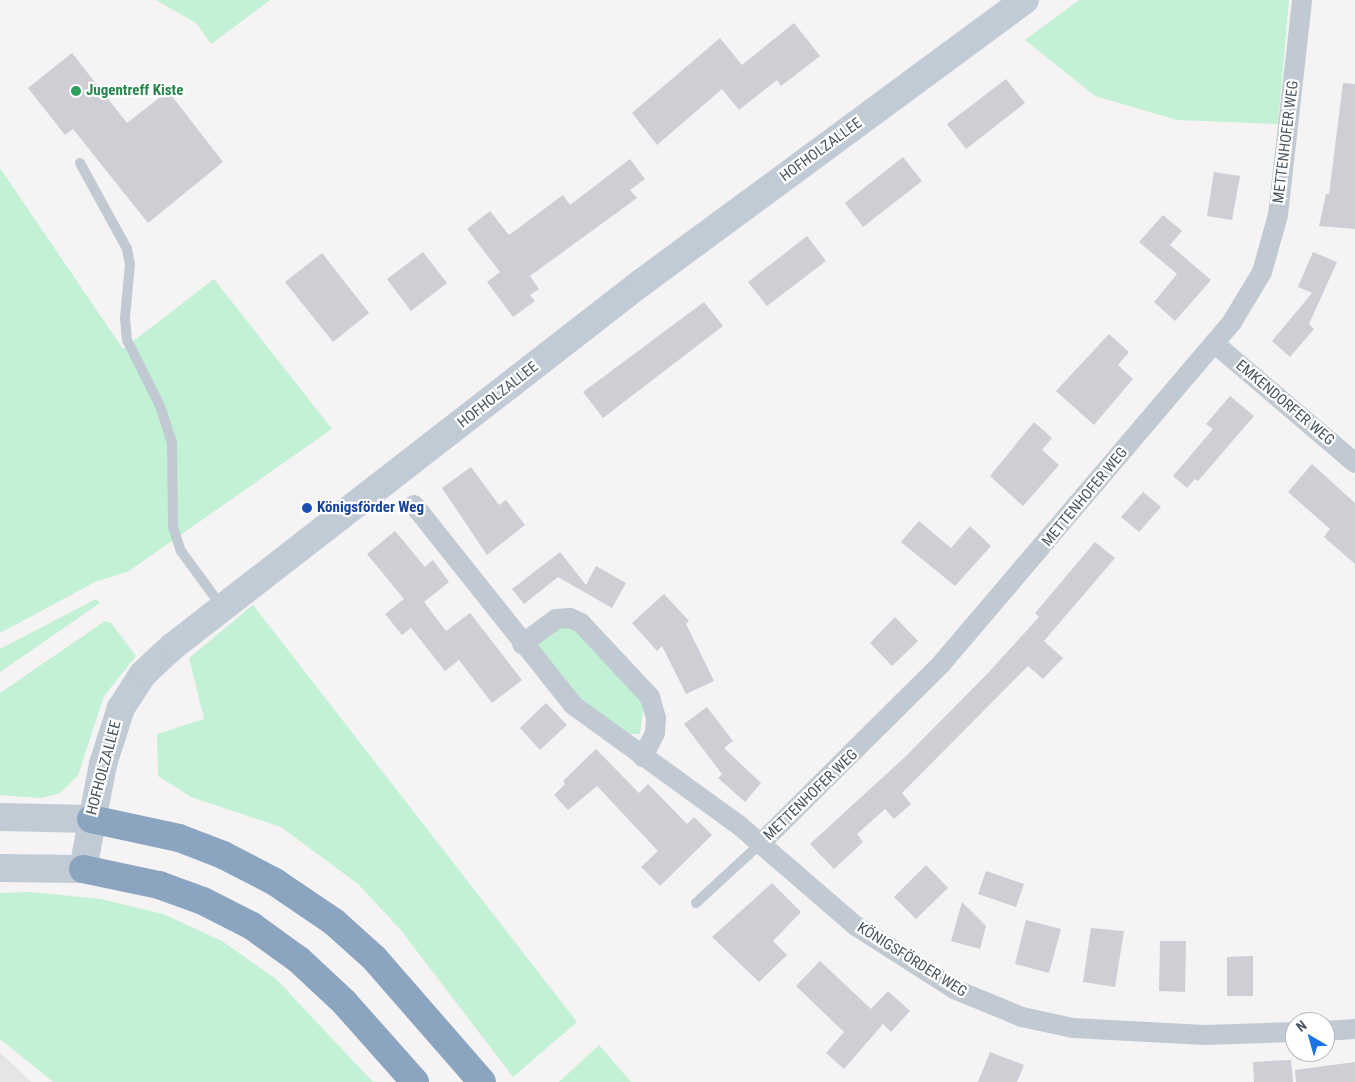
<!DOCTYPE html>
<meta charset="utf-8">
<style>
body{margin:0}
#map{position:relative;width:1355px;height:1082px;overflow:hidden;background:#f5f3f3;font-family:"Roboto Condensed",sans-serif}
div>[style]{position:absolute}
.education>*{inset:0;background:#e6e4e5}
.green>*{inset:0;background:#c3f1d5}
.building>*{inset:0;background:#cdcfd5}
.lane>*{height:10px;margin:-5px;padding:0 5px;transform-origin:5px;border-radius:5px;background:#c1cad2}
.street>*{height:20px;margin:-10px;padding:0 10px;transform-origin:10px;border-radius:10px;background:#c1cad2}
.secondary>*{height:28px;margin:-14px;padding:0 14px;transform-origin:14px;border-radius:14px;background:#c1cbd6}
.highway>*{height:28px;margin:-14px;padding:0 14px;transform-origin:14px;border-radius:14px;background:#8ba5c1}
.dots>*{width:14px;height:14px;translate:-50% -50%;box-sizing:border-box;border:2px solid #fff;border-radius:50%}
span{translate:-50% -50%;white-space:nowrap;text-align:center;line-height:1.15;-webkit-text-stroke:4.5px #fff;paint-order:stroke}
.leisure-label{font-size:15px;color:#27864d;font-weight:700}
.left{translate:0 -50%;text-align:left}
.street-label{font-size:15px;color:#4a5661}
.transit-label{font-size:15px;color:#164399;font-weight:700}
.north{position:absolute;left:1285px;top:1012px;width:50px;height:50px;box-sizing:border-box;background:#fff;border:1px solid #b7bbc0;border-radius:50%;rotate:322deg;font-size:14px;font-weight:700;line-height:20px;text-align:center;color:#4a5661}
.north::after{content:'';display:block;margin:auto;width:18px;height:22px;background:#1a73e8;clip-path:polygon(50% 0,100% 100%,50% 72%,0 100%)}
</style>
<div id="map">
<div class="education">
<div style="clip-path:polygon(0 1053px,6px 1058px,31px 1082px,0 1082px)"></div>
</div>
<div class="green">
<div style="clip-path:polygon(156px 0,270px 0,211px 44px,196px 23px)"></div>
<div style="clip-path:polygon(1079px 0,1289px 0,1278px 124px,1177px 120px,1095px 96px,1025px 40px)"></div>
<div style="clip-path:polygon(0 168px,123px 349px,214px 279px,332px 429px,129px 571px,95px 582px,0 633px)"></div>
<div style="clip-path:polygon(96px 599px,100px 603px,0 672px,0 649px)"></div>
<div style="clip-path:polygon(253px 605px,577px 1022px,513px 1077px,400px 929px,358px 884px,281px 827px,191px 797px,158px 776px,157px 734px,204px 719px,189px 658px)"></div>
<div style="clip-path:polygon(105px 621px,111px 623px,136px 656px,104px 696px,78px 775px,60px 793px,41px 798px,0 795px,0 693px)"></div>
<div style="clip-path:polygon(560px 627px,568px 627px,576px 632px,644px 704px,640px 734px,628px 734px,592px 708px,571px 690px,538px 650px,538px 644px)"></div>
<div style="clip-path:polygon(31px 892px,101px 899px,163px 914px,222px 941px,276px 979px,373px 1082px,53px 1082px,0 1039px,0 893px)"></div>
<div style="clip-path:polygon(599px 1045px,631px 1082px,559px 1082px)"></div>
</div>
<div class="building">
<div style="clip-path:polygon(794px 23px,820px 56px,781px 86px,777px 80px,739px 110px,722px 89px,657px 145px,632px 113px,720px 38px,742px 65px)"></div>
<div style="clip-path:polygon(72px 53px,127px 123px,168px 91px,223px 162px,148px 223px,73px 129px,65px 135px,28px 88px)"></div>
<div style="clip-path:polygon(1006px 79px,1025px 103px,966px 149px,947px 124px)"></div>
<div style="clip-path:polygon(1343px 83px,1355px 84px,1355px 229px,1319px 226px,1326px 194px,1329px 194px)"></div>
<div style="clip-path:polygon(903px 157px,922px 181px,863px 227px,845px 203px)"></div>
<div style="clip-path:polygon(630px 159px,645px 179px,630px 190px,637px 198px,530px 276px,539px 289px,530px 295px,535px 301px,513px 317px,487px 282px,500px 272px,467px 229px,490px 211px,509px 235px,563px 195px,570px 205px)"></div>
<div style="clip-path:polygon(1214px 172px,1240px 176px,1232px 220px,1207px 216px)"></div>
<div style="clip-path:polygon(1163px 215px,1182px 231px,1170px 245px,1211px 280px,1175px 321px,1154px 302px,1177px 274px,1139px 242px)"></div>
<div style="clip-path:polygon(807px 236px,826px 261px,767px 306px,748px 282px)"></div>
<div style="clip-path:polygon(423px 252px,447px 283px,411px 311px,387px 279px)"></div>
<div style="clip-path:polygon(1313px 252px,1337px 262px,1309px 324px,1314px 329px,1290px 357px,1272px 341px,1312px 293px,1298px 287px)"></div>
<div style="clip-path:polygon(322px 253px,369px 313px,333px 342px,285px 282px)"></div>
<div style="clip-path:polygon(704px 302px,723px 326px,603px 418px,583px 392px)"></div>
<div style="clip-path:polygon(1109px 334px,1129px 352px,1118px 365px,1133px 379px,1094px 425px,1056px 391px)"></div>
<div style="clip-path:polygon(1230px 396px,1254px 416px,1198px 481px,1195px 479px,1187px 488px,1173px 476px,1213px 429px,1206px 424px)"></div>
<div style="clip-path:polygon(1034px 422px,1052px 438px,1042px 450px,1059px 465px,1023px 506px,990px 476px)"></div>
<div style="clip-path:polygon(1312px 464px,1355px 503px,1355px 564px,1324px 537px,1330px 529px,1288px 492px)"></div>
<div style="clip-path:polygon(471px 467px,499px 505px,506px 500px,525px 525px,487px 555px,442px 488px)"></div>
<div style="clip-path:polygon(1143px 492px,1161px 507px,1139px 532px,1121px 517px)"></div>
<div style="clip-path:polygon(919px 521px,951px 548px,970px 526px,991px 546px,955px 586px,901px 542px)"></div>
<div style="clip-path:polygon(395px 531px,425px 567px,433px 560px,449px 582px,424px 602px,446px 631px,470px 613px,522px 680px,492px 703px,459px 660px,445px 671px,411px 628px,402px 635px,385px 614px,404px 599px,367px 554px)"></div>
<div style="clip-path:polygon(1095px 542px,1115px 558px,1044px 641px,1063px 658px,1043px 679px,1028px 666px,902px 793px,911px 804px,894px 819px,885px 809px,857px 834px,863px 842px,834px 869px,810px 844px,905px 757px,988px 673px,1039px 617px,1035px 613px)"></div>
<div style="clip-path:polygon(560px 552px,586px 585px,596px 566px,626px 583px,612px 608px,558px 577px,524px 604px,512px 589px)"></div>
<div style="clip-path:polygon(664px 594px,689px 621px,686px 624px,714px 681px,686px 694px,662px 646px,657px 651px,632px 623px)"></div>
<div style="clip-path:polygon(895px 617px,918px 641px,892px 666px,870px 643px)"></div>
<div style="clip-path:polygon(546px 703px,567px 725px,540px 750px,520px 728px)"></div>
<div style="clip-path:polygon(707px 707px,733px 741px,724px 748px,761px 783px,745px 802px,718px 778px,722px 774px,684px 724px)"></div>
<div style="clip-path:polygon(596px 749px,639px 793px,648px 784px,687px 824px,694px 817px,712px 835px,660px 886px,641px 867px,658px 851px,597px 786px,568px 810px,554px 795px,565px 784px,563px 781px)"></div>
<div style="clip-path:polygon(926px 865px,948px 888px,916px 919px,894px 897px)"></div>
<div style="clip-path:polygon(986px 871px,1024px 884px,1016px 907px,978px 894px)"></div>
<div style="clip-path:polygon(772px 883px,801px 912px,773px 941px,787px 955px,759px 982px,712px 937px)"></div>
<div style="clip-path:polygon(962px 902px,986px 926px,980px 949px,951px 941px)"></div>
<div style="clip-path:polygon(1026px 920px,1061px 929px,1049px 973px,1015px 964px)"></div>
<div style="clip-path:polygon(1091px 928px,1124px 931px,1115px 987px,1083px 982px)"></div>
<div style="clip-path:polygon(1160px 941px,1186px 941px,1185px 992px,1159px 991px)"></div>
<div style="clip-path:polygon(1253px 956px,1253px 996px,1227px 996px,1227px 957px)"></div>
<div style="clip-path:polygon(820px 961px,871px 1009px,888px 991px,910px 1011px,891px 1032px,883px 1024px,844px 1069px,826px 1053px,844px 1032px,796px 986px)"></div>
<div style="clip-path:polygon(990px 1052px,1024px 1065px,1017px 1082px,978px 1082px)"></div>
<div style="clip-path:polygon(1291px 1060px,1293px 1082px,1254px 1082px,1253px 1062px)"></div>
<div style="clip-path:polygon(1355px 1062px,1355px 1082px,1296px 1082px,1295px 1070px)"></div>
</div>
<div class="lane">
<div style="left:80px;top:163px;width:98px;rotate:61.3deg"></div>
<div style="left:127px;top:249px;width:15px;rotate:79deg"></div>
<div style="left:130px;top:264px;width:54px;rotate:95.3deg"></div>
<div style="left:125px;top:318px;width:22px;rotate:85deg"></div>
<div style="left:127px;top:340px;width:74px;rotate:63.4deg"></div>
<div style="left:160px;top:406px;width:38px;rotate:72deg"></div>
<div style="left:172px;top:442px;width:85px;rotate:89.3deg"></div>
<div style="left:173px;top:527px;width:25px;rotate:72deg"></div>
<div style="left:181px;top:551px;width:69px;rotate:53.8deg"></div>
<div style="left:696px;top:903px;width:87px;rotate:-42.7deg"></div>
</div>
<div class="street">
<div style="left:1214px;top:343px;width:185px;rotate:40.4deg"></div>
<div style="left:414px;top:505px;width:256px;rotate:51.5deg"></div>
<div style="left:573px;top:705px;width:206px;rotate:35.9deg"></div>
<div style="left:740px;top:826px;width:153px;rotate:40.8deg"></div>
<div style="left:856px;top:926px;width:117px;rotate:32.7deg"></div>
<div style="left:954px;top:989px;width:74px;rotate:22.4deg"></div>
<div style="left:1022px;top:1017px;width:52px;rotate:12.2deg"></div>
<div style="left:1073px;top:1028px;width:132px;rotate:3deg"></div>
<div style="left:1205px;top:1035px;width:90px;rotate:-1.9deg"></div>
<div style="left:522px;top:644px;width:42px;rotate:-36.3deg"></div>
<div style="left:556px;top:619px;width:14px;rotate:-4deg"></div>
<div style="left:570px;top:618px;width:12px;rotate:24deg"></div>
<div style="left:581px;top:623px;width:101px;rotate:47deg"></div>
<div style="left:650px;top:697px;width:22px;rotate:74deg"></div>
<div style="left:656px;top:718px;width:15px;rotate:94deg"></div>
<div style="left:655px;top:733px;width:27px;rotate:117deg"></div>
<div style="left:760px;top:844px;width:257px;rotate:-44.8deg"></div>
<div style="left:942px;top:663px;width:448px;rotate:-49.6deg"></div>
<div style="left:1232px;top:322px;width:58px;rotate:-59deg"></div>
<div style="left:1262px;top:272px;width:59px;rotate:-74.3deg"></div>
<div style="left:1278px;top:215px;width:216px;rotate:-83.6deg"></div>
<div style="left:1325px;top:1031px;width:30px;rotate:-4deg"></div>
</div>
<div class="secondary">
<div style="left:0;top:817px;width:91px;rotate:1.3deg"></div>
<div style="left:0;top:868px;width:83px;rotate:0.7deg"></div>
<div style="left:83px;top:869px;width:107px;rotate:-79.2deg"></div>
<div style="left:103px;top:764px;width:59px;rotate:-72.2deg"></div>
<div style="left:121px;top:708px;width:40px;rotate:-57.1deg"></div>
<div style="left:143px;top:674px;width:40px;rotate:-43deg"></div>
<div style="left:172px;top:647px;width:594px;rotate:-37.82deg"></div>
<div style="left:641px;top:283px;width:477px;rotate:-36.4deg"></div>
</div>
<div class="highway">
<div style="left:91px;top:819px;width:90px;rotate:12.2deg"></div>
<div style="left:179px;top:838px;width:47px;rotate:21.1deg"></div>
<div style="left:223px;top:855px;width:59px;rotate:27.4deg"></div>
<div style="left:275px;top:882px;width:71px;rotate:34.1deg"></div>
<div style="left:334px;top:922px;width:54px;rotate:42deg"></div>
<div style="left:374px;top:958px;width:164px;rotate:48.9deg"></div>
<div style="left:83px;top:869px;width:78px;rotate:11.9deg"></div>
<div style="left:159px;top:885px;width:47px;rotate:20deg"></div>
<div style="left:203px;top:901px;width:55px;rotate:27deg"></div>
<div style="left:252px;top:926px;width:58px;rotate:35.9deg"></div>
<div style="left:299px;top:960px;width:62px;rotate:43deg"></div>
<div style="left:344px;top:1002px;width:107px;rotate:48.4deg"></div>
</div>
<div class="dots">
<div style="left:76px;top:91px;background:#2e9e5b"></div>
<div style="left:307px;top:508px;background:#1a4fb4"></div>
</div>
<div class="leisure-label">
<span class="left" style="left:86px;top:91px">Jugentreff Kiste</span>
</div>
<div class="street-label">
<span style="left:1286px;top:142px;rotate:-83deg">METTENHOFER WEG</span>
<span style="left:821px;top:150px;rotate:-36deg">HOFHOLZALLEE</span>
<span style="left:498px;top:395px;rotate:-38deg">HOFHOLZALLEE</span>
<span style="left:1285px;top:403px;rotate:40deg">EMKENDORFER WEG</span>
<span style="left:1085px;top:497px;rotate:-50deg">METTENHOFER WEG</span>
<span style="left:104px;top:768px;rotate:-75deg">HOFHOLZALLEE</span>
<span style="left:811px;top:795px;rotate:-44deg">METTENHOFER WEG</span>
<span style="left:912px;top:960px;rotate:32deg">KÖNIGSFÖRDER WEG</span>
</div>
<div class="transit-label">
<span class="left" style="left:317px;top:508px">Königsförder Weg</span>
</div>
<div class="north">N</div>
</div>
